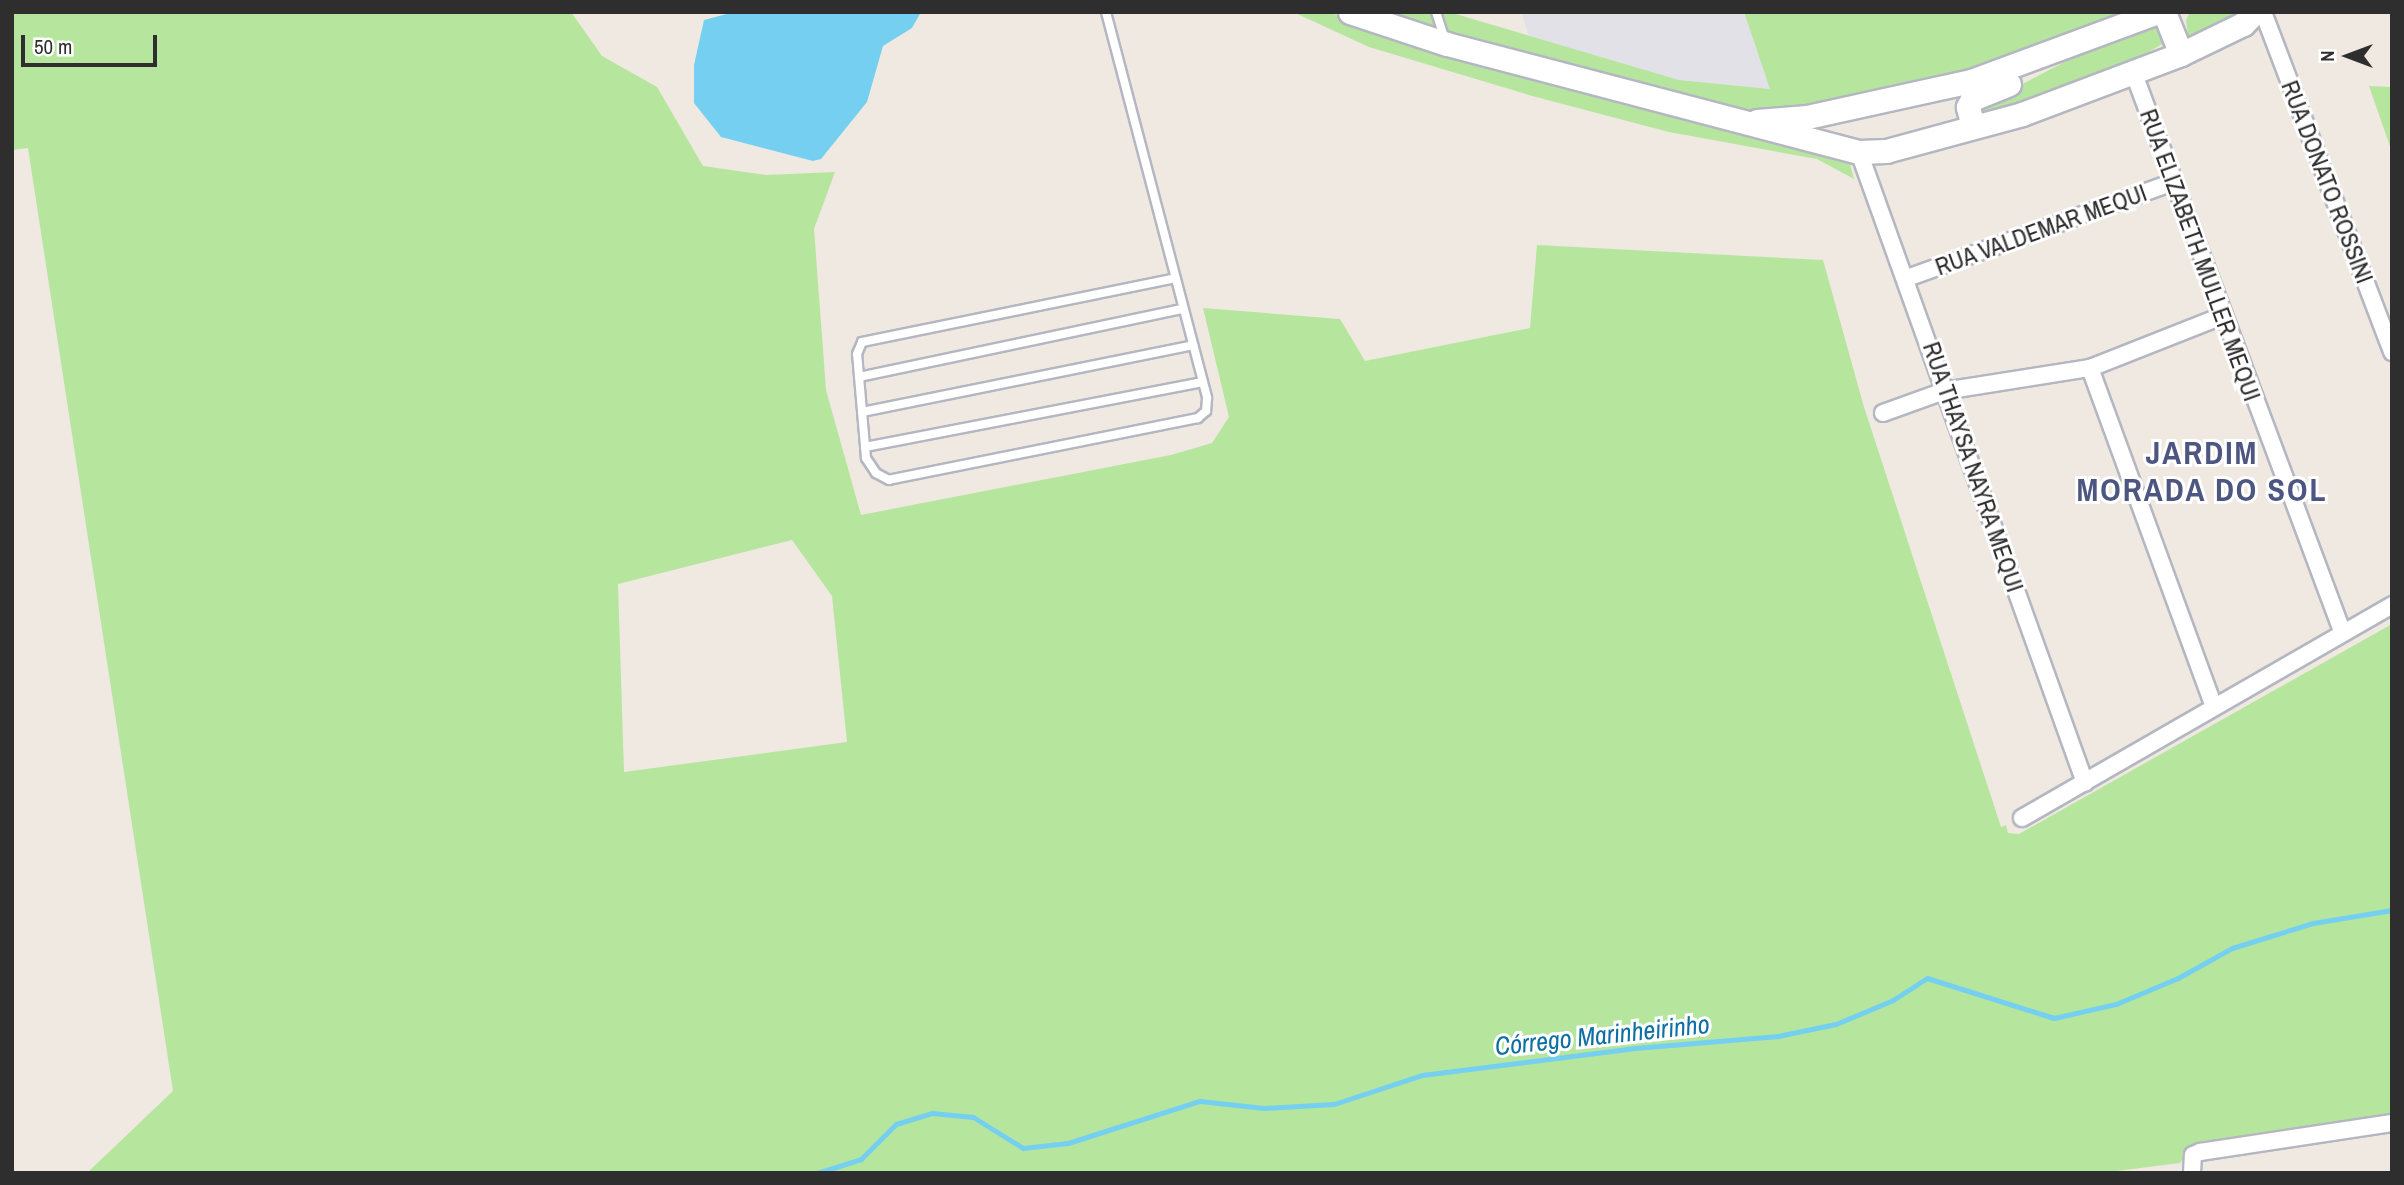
<!DOCTYPE html>
<meta charset="utf-8">
<style>
body{margin:0}
#map{position:relative;width:2404px;height:1185px;overflow:hidden;background:#efe9e1;font-family:"Archivo Narrow",sans-serif}
div>[style]{position:absolute}
.industrial>*{inset:0;background:#e3e1e8}
.green>*{inset:0;background:#b6e59e}
.water>*{inset:0;background:#75cff0}
.stream>*{height:5px;margin:-2.5px;padding:0 2.5px;transform-origin:2.5px;border-radius:2.5px;background:#75cff0}
.roads{filter:drop-shadow(2px 0 #b4b7c1) drop-shadow(-2px 0 #b4b7c1) drop-shadow(0 2px #b4b7c1) drop-shadow(0 -2px #b4b7c1)}
.lane>*{height:8px;margin:-4px;padding:0 4px;transform-origin:4px;border-radius:4px;background:#fff}
.street>*{height:16px;margin:-8px;padding:0 8px;transform-origin:8px;border-radius:8px;background:#fff}
.secondary>*{height:23px;margin:-11.5px;padding:0 11.5px;transform-origin:11.5px;border-radius:11.5px;background:#fff}
span{translate:-50% -50%;white-space:nowrap;text-align:center;line-height:1.15;-webkit-text-stroke:6px #fff;paint-order:stroke}
.street-label{font-size:24px;color:#2e2e2e}
.water-label{font-size:26px;color:#0d6fa3;font-style:italic}
.district-label{font-size:32px;color:#4d5680;font-weight:700;letter-spacing:2px}
.frame{position:absolute;inset:0;border:14px solid #2e2e2e;pointer-events:none}
.north{position:absolute;left:2313px;top:21px;width:70px;height:70px;-webkit-text-stroke:5px #fff;paint-order:stroke;rotate:270deg;font-size:19px;font-weight:700;line-height:28px;text-align:center;color:#2e2e2e}
.north::after{content:'';display:block;margin:auto;width:24px;height:32px;background:#2e2e2e;clip-path:polygon(50% 0,100% 100%,50% 72%,0 100%)}
.scale{position:absolute;left:21px;top:35px;width:136px;height:32px;box-sizing:border-box;border:4px solid #2e2e2e;border-top:0;padding-left:9px;font-size:21px;line-height:24px;white-space:nowrap;color:#2e2e2e;-webkit-text-stroke:5px #fff;paint-order:stroke}
</style>
<div id="map">
<div class="industrial">
<div style="clip-path:polygon(1521px 12px,1744px 12px,1771px 89px,1679px 80px,1529px 36px)"></div>
</div>
<div class="green">
<div style="clip-path:polygon(evenodd,12px 12px,571px 12px,602px 56px,657px 87px,703px 166px,766px 175px,835px 172px,814px 229px,826px 390px,861px 515px,1171px 455px,1212px 443px,1229px 417px,1203px 308px,1340px 319px,1365px 361px,1530px 328px,1537px 245px,1823px 260px,1864px 407px,2001px 827px,2006px 825px,2008px 833px,2019px 834px,2392px 624px,2392px 1114px,2191px 1148px,2180px 1163px,2101px 1173px,87px 1173px,173px 1091px,28px 148px,12px 150px,12px 12px,792px 540px,832px 596px,847px 742px,624px 772px,618px 584px,792px 540px)"></div>
<div style="clip-path:polygon(1293px 12px,1328px 12px,1445px 50px,1849px 161px,1854px 179px,1817px 159px,1669px 132px,1536px 97px,1369px 47px)"></div>
<div style="clip-path:polygon(1371px 12px,1449px 12px,1679px 80px,1770px 89px,1744px 12px,2145px 12px,1969px 78px,1765px 117px)"></div>
<div style="clip-path:polygon(2190px 12px,2245px 12px,2196px 36px,2188px 35px,2186px 20px)"></div>
<div style="clip-path:polygon(2153px 27px,2165px 30px,2168px 41px,2127px 64px,1985px 118px,1977px 108px,2072px 58px)"></div>
<div style="clip-path:polygon(2369px 86px,2392px 87px,2392px 153px,2392px 152px)"></div>
</div>
<div class="water">
<div style="clip-path:polygon(734px 12px,921px 12px,912px 28px,883px 46px,867px 102px,821px 159px,813px 161px,721px 137px,694px 103px,694px 65px,704px 20px)"></div>
</div>
<div class="stream">
<div style="left:817px;top:1173px;width:46px;rotate:-17.7deg"></div>
<div style="left:861px;top:1159px;width:49px;rotate:-45deg"></div>
<div style="left:896px;top:1124px;width:38px;rotate:-17deg"></div>
<div style="left:932px;top:1113px;width:41px;rotate:5.6deg"></div>
<div style="left:973px;top:1117px;width:59px;rotate:31.8deg"></div>
<div style="left:1023px;top:1148px;width:45px;rotate:-6.3deg"></div>
<div style="left:1068px;top:1143px;width:139px;rotate:-17.7deg"></div>
<div style="left:1200px;top:1101px;width:64px;rotate:6.2deg"></div>
<div style="left:1264px;top:1108px;width:70px;rotate:-3.3deg"></div>
<div style="left:1334px;top:1104px;width:93px;rotate:-18.2deg"></div>
<div style="left:1422px;top:1075px;width:215px;rotate:-7.2deg"></div>
<div style="left:1635px;top:1048px;width:144px;rotate:-4.8deg"></div>
<div style="left:1778px;top:1036px;width:59px;rotate:-11.7deg"></div>
<div style="left:1836px;top:1024px;width:62px;rotate:-22.8deg"></div>
<div style="left:1893px;top:1000px;width:40px;rotate:-32.9deg"></div>
<div style="left:1927px;top:978px;width:133px;rotate:17.5deg"></div>
<div style="left:2054px;top:1018px;width:64px;rotate:-12.7deg"></div>
<div style="left:2116px;top:1004px;width:67px;rotate:-22.8deg"></div>
<div style="left:2178px;top:978px;width:62px;rotate:-29.1deg"></div>
<div style="left:2232px;top:948px;width:85px;rotate:-17.2deg"></div>
<div style="left:2313px;top:923px;width:80px;rotate:-9.3deg"></div>
</div>
<div class="roads">
<div class="lane">
<div style="left:1106px;top:12px;width:399px;rotate:75.3deg"></div>
<div style="left:1207px;top:398px;width:13px;rotate:94deg"></div>
<div style="left:1206px;top:411px;width:11px;rotate:139deg"></div>
<div style="left:1198px;top:418px;width:315px;rotate:168.7deg"></div>
<div style="left:889px;top:480px;width:15px;rotate:-152deg"></div>
<div style="left:876px;top:473px;width:18px;rotate:-124deg"></div>
<div style="left:866px;top:458px;width:104px;rotate:-94.9deg"></div>
<div style="left:857px;top:354px;width:13px;rotate:-67deg"></div>
<div style="left:862px;top:342px;width:320px;rotate:-11.5deg"></div>
<div style="left:1436px;top:12px;width:28px;rotate:72deg"></div>
<div style="left:859px;top:377px;width:331px;rotate:-11.9deg"></div>
<div style="left:862px;top:412px;width:338px;rotate:-11.4deg"></div>
<div style="left:865px;top:447px;width:344px;rotate:-10.9deg"></div>
</div>
<div class="street">
<div style="left:2263px;top:12px;width:364px;rotate:69.2deg"></div>
<div style="left:2134px;top:74px;width:595px;rotate:69.52deg"></div>
<div style="left:1859px;top:152px;width:670px;rotate:70.29deg"></div>
<div style="left:1907px;top:278px;width:284px;rotate:-19.8deg"></div>
<div style="left:2090px;top:368px;width:359px;rotate:69.9deg"></div>
<div style="left:1883px;top:413px;width:65px;rotate:-19.8deg"></div>
<div style="left:1944px;top:391px;width:148px;rotate:-9deg"></div>
<div style="left:2090px;top:368px;width:142px;rotate:-21.5deg"></div>
<div style="left:2022px;top:818px;width:427px;rotate:-29.9deg"></div>
<div style="left:2192px;top:1173px;width:18px;rotate:-87deg"></div>
<div style="left:2193px;top:1155px;width:8px;rotate:-23deg"></div>
<div style="left:2200px;top:1152px;width:194px;rotate:-8.6deg"></div>
</div>
<div class="secondary">
<div style="left:1350px;top:12px;width:102px;rotate:18.3deg"></div>
<div style="left:1447px;top:44px;width:426px;rotate:14.7deg"></div>
<div style="left:1859px;top:152px;width:27px;rotate:-2deg"></div>
<div style="left:1886px;top:151px;width:141px;rotate:-15.2deg"></div>
<div style="left:2022px;top:114px;width:170px;rotate:-20.7deg"></div>
<div style="left:2181px;top:54px;width:69px;rotate:-25.8deg"></div>
<div style="left:2243px;top:24px;width:17px;rotate:-45deg"></div>
<div style="left:2164px;top:12px;width:45px;rotate:68deg"></div>
<div style="left:1757px;top:121px;width:50px;rotate:-4.6deg"></div>
<div style="left:1807px;top:117px;width:168px;rotate:-12.4deg"></div>
<div style="left:1971px;top:81px;width:199px;rotate:-20.3deg"></div>
<div style="left:1973px;top:126px;width:20px;rotate:-105deg"></div>
<div style="left:1968px;top:107px;width:9px;rotate:-63deg"></div>
<div style="left:1972px;top:99px;width:40px;rotate:-22deg"></div>
</div>
</div>
<div class="street-label">
<span style="left:2327px;top:182px;rotate:69deg">RUA DONATO ROSSINI</span>
<span style="left:2041px;top:230px;rotate:-20deg">RUA VALDEMAR MEQUI</span>
<span style="left:2200px;top:255px;rotate:70deg">RUA ELIZABETH MULLER MEQUI</span>
<span style="left:1973px;top:467px;rotate:71deg">RUA THAYSA NAYRA MEQUI</span>
</div>
<div class="water-label">
<span style="left:1602px;top:1035px;rotate:-6deg">Córrego Marinheirinho</span>
</div>
<div class="district-label">
<span style="left:2202px;top:472px">JARDIM<br>MORADA DO SOL</span>
</div>
<div class="frame"></div>
<div class="north">N</div>
<div class="scale">50 m</div>
</div>
